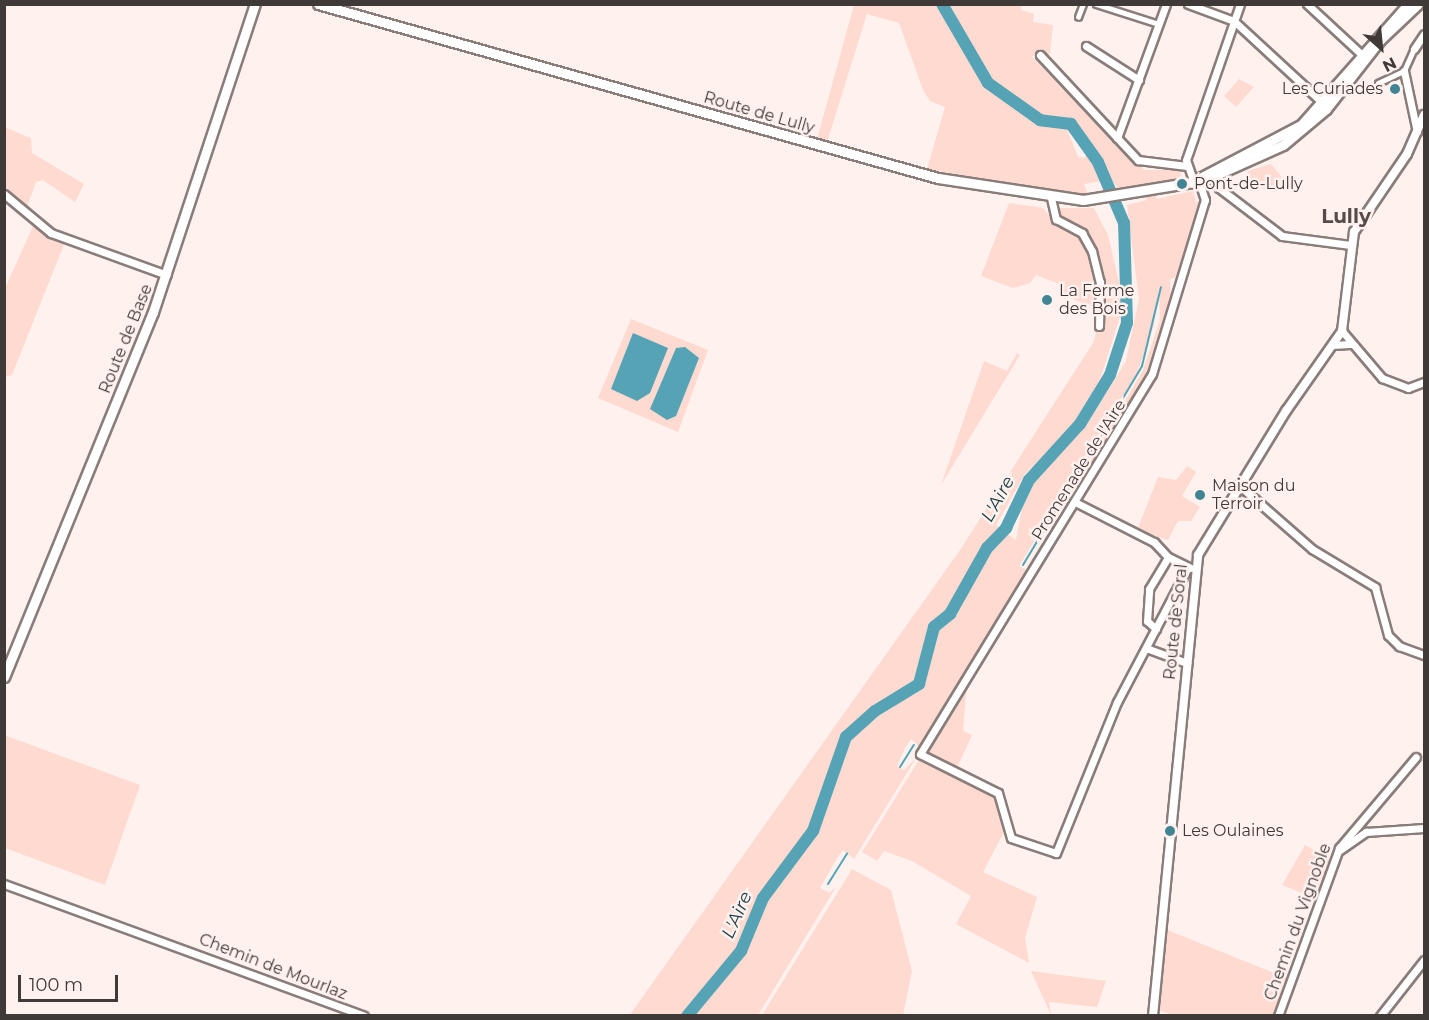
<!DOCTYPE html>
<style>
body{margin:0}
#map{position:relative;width:1429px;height:1020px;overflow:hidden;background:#fff1ee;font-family:Montserrat,sans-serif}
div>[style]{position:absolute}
.green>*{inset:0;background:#fedad1}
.water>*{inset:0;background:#55a3b5}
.stream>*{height:2px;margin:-1px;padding:0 1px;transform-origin:1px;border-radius:1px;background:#55a3b5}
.river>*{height:12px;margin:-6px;padding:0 6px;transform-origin:6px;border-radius:6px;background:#55a3b5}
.roads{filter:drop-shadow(2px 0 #897d7a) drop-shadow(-2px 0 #897d7a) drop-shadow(0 2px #897d7a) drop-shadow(0 -2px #897d7a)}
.pedestrian>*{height:4.5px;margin:-2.25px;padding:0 2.25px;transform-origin:2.25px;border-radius:2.25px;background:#fff}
.minor>*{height:7px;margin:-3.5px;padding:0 3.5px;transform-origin:3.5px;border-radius:3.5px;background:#fff}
.tertiary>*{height:8px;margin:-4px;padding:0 4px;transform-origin:4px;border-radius:4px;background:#fff}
.secondary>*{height:9px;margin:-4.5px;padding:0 4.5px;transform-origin:4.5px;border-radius:4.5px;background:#fff}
.dots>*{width:16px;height:16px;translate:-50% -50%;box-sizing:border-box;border:3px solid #fff1ee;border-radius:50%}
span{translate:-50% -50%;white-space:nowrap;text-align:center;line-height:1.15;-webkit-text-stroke:5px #fff1ee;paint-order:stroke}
.poi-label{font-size:16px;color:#3f3938}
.right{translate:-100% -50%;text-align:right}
.left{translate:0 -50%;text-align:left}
.street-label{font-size:16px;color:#3f3938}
.water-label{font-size:18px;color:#1b4048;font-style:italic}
.quarter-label{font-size:20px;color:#564b48;font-weight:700}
.frame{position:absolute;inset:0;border:6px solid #3f3938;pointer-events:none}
.north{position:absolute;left:1351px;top:18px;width:60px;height:60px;-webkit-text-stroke:4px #fff1ee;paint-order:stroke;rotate:153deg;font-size:16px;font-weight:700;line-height:24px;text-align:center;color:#3f3938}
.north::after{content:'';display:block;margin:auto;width:21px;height:27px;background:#3f3938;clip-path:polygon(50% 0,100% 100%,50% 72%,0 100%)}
.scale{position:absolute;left:18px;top:975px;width:100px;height:27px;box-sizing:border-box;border:3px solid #3f3938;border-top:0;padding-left:8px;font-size:18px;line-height:21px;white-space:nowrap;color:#3f3938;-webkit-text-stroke:4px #fff1ee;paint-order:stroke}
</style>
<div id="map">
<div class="green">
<div style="clip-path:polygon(854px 5px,936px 5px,964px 42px,984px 85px,1029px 119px,1067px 129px,1078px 157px,1085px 158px,1088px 151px,1101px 181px,1084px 184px,1088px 194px,1067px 194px,927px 169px,945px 107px,930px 101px,923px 90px,899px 23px,867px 14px,827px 142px,817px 139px)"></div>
<div style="clip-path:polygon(950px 5px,1022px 5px,1021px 10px,1034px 14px,1033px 22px,1053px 25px,1050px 54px,1037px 52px,1032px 57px,1071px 98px,1035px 59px,1039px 57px,1144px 170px,1179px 170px,1182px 177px,1152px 187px,1157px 199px,1193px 191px,1196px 203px,1203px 197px,1175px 278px,1170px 279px,1171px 301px,1152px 370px,1041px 546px,1143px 370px,1160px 320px,1159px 286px,1154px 324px,1137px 373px,1019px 566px,1026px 570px,1037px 556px,922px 749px,911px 739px,905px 748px,897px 766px,904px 770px,916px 758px,854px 859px,843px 850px,837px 858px,820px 888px,829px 893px,836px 887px,758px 1015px,629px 1016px,960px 550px,1093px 343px,1105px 304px,1100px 266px,1085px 232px,1063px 218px,1058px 208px,1094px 208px,1108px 235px,1124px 304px,1100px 380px,1071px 428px,1025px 474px,996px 525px,1016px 540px,1022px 508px,1035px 481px,1087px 425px,1126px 361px,1139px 299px,1127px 205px,1147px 200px,1139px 189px,1120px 192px,1072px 118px,1037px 116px,989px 77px)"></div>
<div style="clip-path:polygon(1239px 79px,1254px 87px,1236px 107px,1224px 96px)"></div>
<div style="clip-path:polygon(4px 127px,31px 138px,32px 153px,84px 184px,75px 202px,43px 180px,36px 182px,27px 207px,5px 186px)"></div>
<div style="clip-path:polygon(1271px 164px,1285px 181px,1275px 192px,1246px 184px,1248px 171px)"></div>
<div style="clip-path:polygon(1009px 203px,1043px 208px,1056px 224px,1084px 242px,1094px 271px,1097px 308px,1058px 294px,1062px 285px,1036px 275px,1030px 283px,1013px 288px,981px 276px)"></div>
<div style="clip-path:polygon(34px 224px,65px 242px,12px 375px,5px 377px,5px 288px)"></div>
<div style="clip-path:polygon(631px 319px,708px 350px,678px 432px,598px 398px)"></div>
<div style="clip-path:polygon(1017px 353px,1020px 355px,941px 485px,984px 361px,1007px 371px)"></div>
<div style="clip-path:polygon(1187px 466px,1196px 472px,1182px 496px,1200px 507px,1191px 521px,1178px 521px,1168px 540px,1137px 530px,1158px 477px,1176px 480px)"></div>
<div style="clip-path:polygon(967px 682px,963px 731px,972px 735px,953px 777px,995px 794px,1002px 804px,1004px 832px,983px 872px,1037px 897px,1025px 938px,1029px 963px,956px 924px,971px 896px,912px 861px,884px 851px,877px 861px,862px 852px)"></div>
<div style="clip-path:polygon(4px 735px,140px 785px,105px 885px,5px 848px)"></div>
<div style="clip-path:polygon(1305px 845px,1331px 859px,1317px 899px,1282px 885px)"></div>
<div style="clip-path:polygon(852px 869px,891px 890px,912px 971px,903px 1015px,762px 1015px)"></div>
<div style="clip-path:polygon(1165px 929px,1289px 979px,1276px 1015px,1173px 1015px,1157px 1010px)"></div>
<div style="clip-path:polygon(1031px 971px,1106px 981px,1097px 1007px,1049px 1002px,1051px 1015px)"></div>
</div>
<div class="water">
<div style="clip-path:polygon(633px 333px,668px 348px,650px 393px,637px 401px,611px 389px)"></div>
<div style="clip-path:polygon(685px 347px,699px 358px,676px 416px,667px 420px,650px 409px,676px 348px)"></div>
</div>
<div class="stream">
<div style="left:1023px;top:565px;width:232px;rotate:-59.1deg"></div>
<div style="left:1142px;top:366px;width:81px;rotate:-76.5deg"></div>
<div style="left:900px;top:767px;width:26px;rotate:-58deg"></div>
<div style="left:828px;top:884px;width:36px;rotate:-58deg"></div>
</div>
<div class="river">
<div style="left:687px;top:1016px;width:85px;rotate:-50.3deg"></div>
<div style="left:741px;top:951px;width:57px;rotate:-67.5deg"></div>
<div style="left:763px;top:898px;width:84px;rotate:-53.3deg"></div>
<div style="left:813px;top:831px;width:100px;rotate:-70.7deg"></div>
<div style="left:846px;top:737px;width:39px;rotate:-42deg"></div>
<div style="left:875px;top:711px;width:52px;rotate:-31.5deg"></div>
<div style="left:919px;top:684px;width:59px;rotate:-75.3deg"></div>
<div style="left:934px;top:627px;width:21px;rotate:-39deg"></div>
<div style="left:950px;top:614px;width:76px;rotate:-60.7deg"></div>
<div style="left:987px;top:548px;width:28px;rotate:-46deg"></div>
<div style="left:1006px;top:528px;width:53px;rotate:-64.4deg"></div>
<div style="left:1029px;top:480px;width:76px;rotate:-47.7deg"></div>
<div style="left:1080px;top:424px;width:57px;rotate:-58.5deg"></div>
<div style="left:1110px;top:375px;width:55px;rotate:-71.9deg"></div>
<div style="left:1127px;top:323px;width:100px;rotate:-91.7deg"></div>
<div style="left:1124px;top:223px;width:66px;rotate:-113.1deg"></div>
<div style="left:1098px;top:162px;width:47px;rotate:-125.4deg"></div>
<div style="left:1071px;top:124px;width:31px;rotate:-173deg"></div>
<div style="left:1040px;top:120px;width:64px;rotate:-144.6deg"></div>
<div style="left:988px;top:83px;width:91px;rotate:-120.2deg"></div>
</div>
<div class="roads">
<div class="pedestrian">
<div style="left:1096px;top:4px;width:66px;rotate:17.6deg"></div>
<div style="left:1078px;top:17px;width:14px;rotate:-69deg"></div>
<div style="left:1378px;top:83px;width:29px;rotate:-25deg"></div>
<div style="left:1404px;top:71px;width:24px;rotate:-66deg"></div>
</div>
<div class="minor">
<div style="left:1188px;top:4px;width:49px;rotate:20.3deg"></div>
<div style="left:1234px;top:21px;width:121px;rotate:42.7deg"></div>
<div style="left:1307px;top:4px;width:74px;rotate:42.8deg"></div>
<div style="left:1086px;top:46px;width:63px;rotate:32.7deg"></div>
<div style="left:1414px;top:49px;width:18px;rotate:-56deg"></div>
<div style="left:1040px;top:55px;width:144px;rotate:47deg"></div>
<div style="left:1138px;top:160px;width:49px;rotate:7deg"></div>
<div style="left:1404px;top:71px;width:62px;rotate:78deg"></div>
<div style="left:1117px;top:138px;width:143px;rotate:-69.9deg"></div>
<div style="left:1219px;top:174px;width:14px;rotate:90deg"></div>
<div style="left:1219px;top:188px;width:79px;rotate:37.3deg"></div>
<div style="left:1282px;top:236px;width:69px;rotate:7.5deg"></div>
<div style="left:1193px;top:180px;width:21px;rotate:-109deg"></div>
<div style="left:1186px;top:160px;width:165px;rotate:-70.9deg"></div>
<div style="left:4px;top:194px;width:61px;rotate:39.7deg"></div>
<div style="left:51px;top:233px;width:123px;rotate:19.9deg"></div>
<div style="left:1051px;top:198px;width:22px;rotate:77deg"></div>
<div style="left:1056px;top:219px;width:30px;rotate:28deg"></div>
<div style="left:1082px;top:233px;width:21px;rotate:61deg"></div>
<div style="left:1092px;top:251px;width:32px;rotate:76deg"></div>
<div style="left:1100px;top:282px;width:44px;rotate:91.3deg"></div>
<div style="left:1342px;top:331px;width:62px;rotate:49.6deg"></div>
<div style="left:1382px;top:378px;width:28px;rotate:21deg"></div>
<div style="left:1408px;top:388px;width:17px;rotate:-21deg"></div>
<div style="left:1332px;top:345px;width:18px;rotate:-3deg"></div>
<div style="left:1240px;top:486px;width:96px;rotate:41.2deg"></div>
<div style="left:1312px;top:549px;width:74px;rotate:31.1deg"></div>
<div style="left:1375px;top:587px;width:50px;rotate:74.8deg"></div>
<div style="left:1388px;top:635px;width:16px;rotate:45deg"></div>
<div style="left:1399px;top:646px;width:27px;rotate:20deg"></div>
<div style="left:1075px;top:502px;width:89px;rotate:26.9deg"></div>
<div style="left:1154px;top:542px;width:21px;rotate:47deg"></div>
<div style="left:1168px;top:557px;width:25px;rotate:26deg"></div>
<div style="left:1188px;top:567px;width:153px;rotate:117.7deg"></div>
<div style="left:1117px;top:702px;width:163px;rotate:112deg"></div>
<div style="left:1056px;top:853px;width:47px;rotate:-161.6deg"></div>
<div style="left:1011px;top:838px;width:47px;rotate:-106.1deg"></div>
<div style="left:998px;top:793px;width:87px;rotate:-153.4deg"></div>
<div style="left:920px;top:754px;width:445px;rotate:-58.6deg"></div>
<div style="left:1152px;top:374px;width:182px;rotate:-73.1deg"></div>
<div style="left:1205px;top:200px;width:22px;rotate:-108deg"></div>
<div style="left:1156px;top:629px;width:12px;rotate:-138deg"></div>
<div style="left:1147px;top:621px;width:32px;rotate:-86deg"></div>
<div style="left:1149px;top:589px;width:37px;rotate:-59deg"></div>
<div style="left:1146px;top:648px;width:44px;rotate:20.1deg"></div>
<div style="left:1340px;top:850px;width:32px;rotate:-35deg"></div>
<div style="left:1366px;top:832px;width:58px;rotate:-3.9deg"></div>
<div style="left:4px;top:884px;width:383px;rotate:20.1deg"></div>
<div style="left:1278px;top:1016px;width:179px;rotate:-70deg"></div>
<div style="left:1339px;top:848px;width:119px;rotate:-49.8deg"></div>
<div style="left:1380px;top:1016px;width:71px;rotate:-51.8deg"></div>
</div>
<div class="tertiary">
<div style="left:1153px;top:1016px;width:463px;rotate:-84.4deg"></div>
<div style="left:1198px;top:555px;width:169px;rotate:-58.6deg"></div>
<div style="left:1286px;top:411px;width:98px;rotate:-55deg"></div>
<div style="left:1342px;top:331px;width:100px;rotate:-83.1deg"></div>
<div style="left:1354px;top:232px;width:94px;rotate:-55.8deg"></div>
<div style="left:1407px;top:154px;width:43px;rotate:-66.4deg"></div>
</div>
<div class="secondary">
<div style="left:318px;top:4px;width:644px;rotate:15.68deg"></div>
<div style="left:938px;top:178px;width:147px;rotate:8.6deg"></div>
<div style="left:1083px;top:200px;width:124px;rotate:-9.3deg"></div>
<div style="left:1205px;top:180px;width:85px;rotate:-24.2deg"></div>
<div style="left:1283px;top:145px;width:56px;rotate:-39.9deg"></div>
<div style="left:1326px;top:109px;width:88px;rotate:-52deg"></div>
<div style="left:1380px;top:40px;width:52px;rotate:-43.5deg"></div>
<div style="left:1198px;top:179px;width:116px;rotate:-27.7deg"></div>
<div style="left:1301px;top:125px;width:162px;rotate:-48.5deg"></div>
<div style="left:4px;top:677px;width:394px;rotate:-67.8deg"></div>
<div style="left:153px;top:312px;width:324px;rotate:-71.7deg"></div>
</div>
</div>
<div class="dots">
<div style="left:1395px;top:89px;background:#418594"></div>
<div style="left:1182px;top:184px;background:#418594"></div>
<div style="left:1047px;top:300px;background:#418594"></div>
<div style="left:1200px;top:495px;background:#418594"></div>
<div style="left:1170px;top:831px;background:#418594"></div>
</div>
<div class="poi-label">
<span class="right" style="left:1383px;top:89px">Les Curiades</span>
<span class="left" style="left:1194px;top:184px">Pont-de-Lully</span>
<span class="left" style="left:1059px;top:300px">La Ferme<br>des Bois</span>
<span class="left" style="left:1212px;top:495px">Maison du<br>Terroir</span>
<span class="left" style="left:1182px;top:831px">Les Oulaines</span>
</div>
<div class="street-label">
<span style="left:759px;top:113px;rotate:16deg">Route de Lully</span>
<span style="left:126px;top:339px;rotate:-68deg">Route de Base</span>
<span style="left:1079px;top:470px;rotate:-58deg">Promenade de l'Aire</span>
<span style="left:1176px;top:622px;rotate:-84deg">Route de Soral</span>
<span style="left:1298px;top:922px;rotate:-70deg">Chemin du Vignoble</span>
<span style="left:273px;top:967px;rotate:21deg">Chemin de Mourlaz</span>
</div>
<div class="water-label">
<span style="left:998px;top:499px;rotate:-61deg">L'Aire</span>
<span style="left:737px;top:915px;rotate:-66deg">L'Aire</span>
</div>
<div class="quarter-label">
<span style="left:1346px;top:216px">Lully</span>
</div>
<div class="frame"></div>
<div class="north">N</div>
<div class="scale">100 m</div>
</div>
